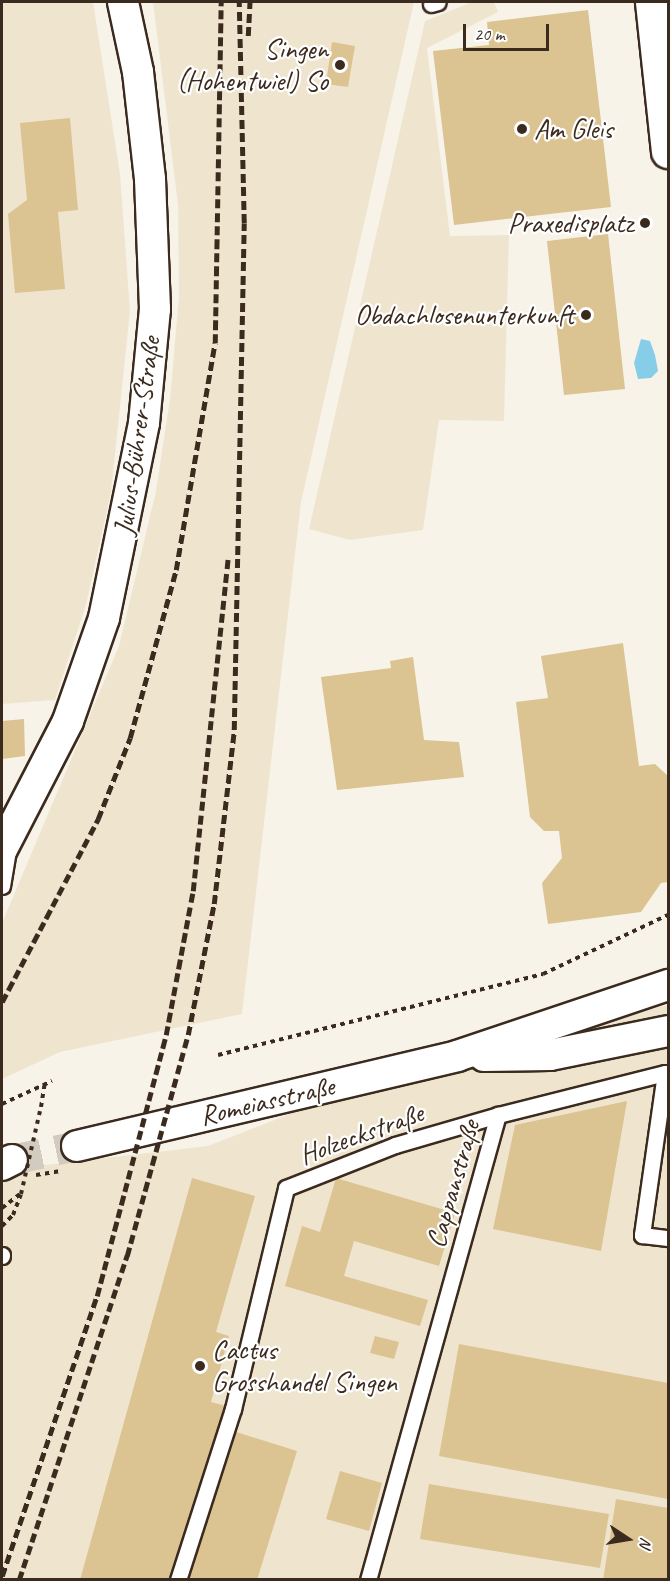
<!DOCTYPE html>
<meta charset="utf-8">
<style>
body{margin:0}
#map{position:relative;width:670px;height:1581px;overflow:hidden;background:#f8f3e9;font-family:Caveat,sans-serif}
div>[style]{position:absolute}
.built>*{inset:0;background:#efe5cf}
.water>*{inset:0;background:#86cee7}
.building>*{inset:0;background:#dbc392}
.minor-tunnel>*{height:30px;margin-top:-15px;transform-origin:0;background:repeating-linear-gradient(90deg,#d2cbc0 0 30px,transparent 0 45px)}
.path>*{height:4px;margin-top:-2px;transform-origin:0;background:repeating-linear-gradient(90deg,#3b2a1e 0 4.5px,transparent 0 9px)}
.roads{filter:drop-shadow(2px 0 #3b2a1e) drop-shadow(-2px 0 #3b2a1e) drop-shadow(0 2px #3b2a1e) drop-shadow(0 -2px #3b2a1e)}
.service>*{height:15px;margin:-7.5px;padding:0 7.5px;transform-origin:7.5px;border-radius:7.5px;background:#fff}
.minor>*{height:30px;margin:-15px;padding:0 15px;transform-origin:15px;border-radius:15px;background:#fff}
.tertiary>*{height:33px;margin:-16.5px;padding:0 16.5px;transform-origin:16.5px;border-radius:16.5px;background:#fff}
.rail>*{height:4.5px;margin-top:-2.25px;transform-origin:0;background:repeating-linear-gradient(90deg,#3b2a1e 0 9px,transparent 0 13.5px)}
.path-bridge>*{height:4px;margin-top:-2px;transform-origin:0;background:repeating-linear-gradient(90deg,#3b2a1e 0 4.5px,transparent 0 9px)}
.dots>*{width:16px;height:16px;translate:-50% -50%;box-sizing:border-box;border:3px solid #fff;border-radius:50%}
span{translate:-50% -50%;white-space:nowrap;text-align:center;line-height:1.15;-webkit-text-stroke:4.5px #fff;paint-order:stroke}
.poi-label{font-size:28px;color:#3b2a1e}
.right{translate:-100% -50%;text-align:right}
.left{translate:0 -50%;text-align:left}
.street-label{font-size:28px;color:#3b2a1e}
.frame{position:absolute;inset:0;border:3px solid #3b2a1e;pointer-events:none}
.north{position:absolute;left:598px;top:1509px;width:60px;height:60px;-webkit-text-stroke:4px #fff;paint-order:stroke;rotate:102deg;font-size:16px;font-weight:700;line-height:24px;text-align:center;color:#3b2a1e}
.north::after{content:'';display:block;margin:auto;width:21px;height:27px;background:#3b2a1e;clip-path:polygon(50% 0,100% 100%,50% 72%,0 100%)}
.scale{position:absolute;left:463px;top:24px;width:86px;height:27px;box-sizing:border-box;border:3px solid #3b2a1e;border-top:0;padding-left:8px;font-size:18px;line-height:21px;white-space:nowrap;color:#3b2a1e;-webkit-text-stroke:4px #fff;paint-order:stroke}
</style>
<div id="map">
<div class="built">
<div style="clip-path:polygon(2px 2px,93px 2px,120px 174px,130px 311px,111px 492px,86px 605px,55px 700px,2px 704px)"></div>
<div style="clip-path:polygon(153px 2px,414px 2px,301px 502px,242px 1014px,60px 1052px,2px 1079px,2px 923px,119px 646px,156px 491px,170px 399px,179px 296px,178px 205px)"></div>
<div style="clip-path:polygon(472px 2px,494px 2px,498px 12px,427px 48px,450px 236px,509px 235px,504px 421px,439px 420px,423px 530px,350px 540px,309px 529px,425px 21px)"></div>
<div style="clip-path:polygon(668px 1005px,668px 1579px,2px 1579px,2px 1170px,208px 1146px,413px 1066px)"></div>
</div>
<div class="water">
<div style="clip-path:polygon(641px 339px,650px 341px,655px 355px,658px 371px,651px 378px,638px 379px,634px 363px)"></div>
</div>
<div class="building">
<div style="clip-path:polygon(588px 10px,611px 207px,454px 225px,433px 51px,489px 45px,487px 22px)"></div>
<div style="clip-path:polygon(332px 42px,355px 46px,348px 87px,326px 84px)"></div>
<div style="clip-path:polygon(70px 118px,78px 210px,58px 212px,65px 289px,15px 293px,8px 214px,27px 200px,20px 123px)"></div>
<div style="clip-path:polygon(608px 234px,625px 389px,564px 395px,547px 241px)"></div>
<div style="clip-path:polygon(623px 643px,639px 766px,655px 764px,668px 776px,668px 882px,661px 883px,641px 912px,548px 924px,542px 883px,562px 858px,559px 831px,544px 831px,530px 817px,516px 702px,548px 698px,541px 656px)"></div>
<div style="clip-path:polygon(413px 657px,424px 740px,459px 742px,464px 777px,337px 790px,321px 677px,391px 668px,390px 661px)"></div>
<div style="clip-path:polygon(24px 719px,25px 756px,2px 759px,2px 721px)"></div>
<div style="clip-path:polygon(627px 1101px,601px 1251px,493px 1229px,515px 1125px)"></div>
<div style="clip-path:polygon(192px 1178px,255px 1196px,216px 1332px,229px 1336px,211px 1402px,226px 1406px,169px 1580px,80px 1580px)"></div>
<div style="clip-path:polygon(336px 1178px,455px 1213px,439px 1266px,354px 1241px,344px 1276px,428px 1300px,420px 1326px,285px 1286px,302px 1226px,320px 1232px)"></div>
<div style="clip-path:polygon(375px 1336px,399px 1342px,394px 1359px,370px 1353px)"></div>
<div style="clip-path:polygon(459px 1344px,668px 1383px,668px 1499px,439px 1456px)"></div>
<div style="clip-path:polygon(233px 1431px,297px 1451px,257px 1580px,187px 1580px)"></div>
<div style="clip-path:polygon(340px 1471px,382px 1483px,369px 1531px,326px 1519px)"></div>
<div style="clip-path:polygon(429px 1484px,609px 1514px,600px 1568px,420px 1539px)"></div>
<div style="clip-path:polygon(616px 1499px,668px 1508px,667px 1580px,603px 1580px)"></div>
</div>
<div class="minor-tunnel">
<div style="left:12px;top:1160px;width:66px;rotate:-12.2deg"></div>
</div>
<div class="path">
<div style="left:218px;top:1055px;width:335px;rotate:-14deg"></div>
<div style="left:543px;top:974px;width:138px;rotate:-25.3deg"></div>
<div style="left:2px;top:1104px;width:55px;rotate:-24.7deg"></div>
<div style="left:41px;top:1107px;width:25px;rotate:-81deg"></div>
<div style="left:36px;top:1175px;width:25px;rotate:-9deg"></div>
<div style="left:2px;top:1208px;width:23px;rotate:-38deg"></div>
<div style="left:2px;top:1226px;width:16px;rotate:-45deg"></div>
<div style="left:13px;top:1215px;width:22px;rotate:-69deg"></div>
</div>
<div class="roads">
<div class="service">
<div style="left:431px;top:4px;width:7px;rotate:-16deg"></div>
<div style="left:2px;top:886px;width:43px;rotate:-80.5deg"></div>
<div style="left:2px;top:1256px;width:1px;rotate:-90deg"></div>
<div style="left:178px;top:1580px;width:180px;rotate:-72.2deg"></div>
<div style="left:233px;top:1409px;width:227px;rotate:-76.5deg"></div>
<div style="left:286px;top:1188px;width:117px;rotate:-21.5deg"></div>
<div style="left:395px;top:1145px;width:107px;rotate:-16.2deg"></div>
<div style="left:368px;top:1580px;width:483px;rotate:-74.4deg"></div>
<div style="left:498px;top:1115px;width:172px;rotate:-14.1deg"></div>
<div style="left:665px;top:1073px;width:164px;rotate:98.1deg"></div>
<div style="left:642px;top:1235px;width:26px;rotate:7deg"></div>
</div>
<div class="minor">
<div style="left:2px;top:849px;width:144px;rotate:-62.7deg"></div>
<div style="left:68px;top:721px;width:109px;rotate:-70.7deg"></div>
<div style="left:104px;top:618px;width:199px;rotate:-78.4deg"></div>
<div style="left:144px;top:423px;width:115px;rotate:-84.5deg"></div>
<div style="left:155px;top:309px;width:130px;rotate:-92.2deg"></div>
<div style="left:150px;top:179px;width:108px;rotate:-96.4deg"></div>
<div style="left:138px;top:72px;width:72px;rotate:-102.1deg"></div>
<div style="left:484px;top:1056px;width:66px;rotate:-0.9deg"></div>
<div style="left:550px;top:1055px;width:120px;rotate:-11.5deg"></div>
<div style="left:77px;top:1146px;width:391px;rotate:-13.3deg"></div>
<div style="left:457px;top:1056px;width:223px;rotate:-18.6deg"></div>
<div style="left:2px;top:1165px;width:11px;rotate:-27deg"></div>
</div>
<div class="tertiary">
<div style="left:652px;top:2px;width:150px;rotate:83.9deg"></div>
</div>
</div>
<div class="rail">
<div style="left:248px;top:36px;width:34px;rotate:-87deg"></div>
<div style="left:2px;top:1002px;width:207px;rotate:-62.3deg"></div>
<div style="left:98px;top:819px;width:87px;rotate:-68.4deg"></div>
<div style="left:130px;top:738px;width:174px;rotate:-74.7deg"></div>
<div style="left:176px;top:570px;width:230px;rotate:-80.3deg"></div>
<div style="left:215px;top:343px;width:341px;rotate:-89deg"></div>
<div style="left:2px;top:1576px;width:296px;rotate:-71.3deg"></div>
<div style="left:97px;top:1296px;width:270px;rotate:-75.2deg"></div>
<div style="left:166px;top:1035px;width:147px;rotate:-79.4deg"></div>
<div style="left:193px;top:891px;width:333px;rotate:-84deg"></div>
<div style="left:19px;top:1580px;width:342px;rotate:-71.6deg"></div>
<div style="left:127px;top:1256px;width:229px;rotate:-74.6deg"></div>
<div style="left:188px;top:1035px;width:134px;rotate:-78.8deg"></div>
<div style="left:214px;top:904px;width:175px;rotate:-83.4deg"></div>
<div style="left:234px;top:730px;width:507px;rotate:-88.87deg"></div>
<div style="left:244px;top:223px;width:221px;rotate:-91.3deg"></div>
</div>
<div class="path-bridge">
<div style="left:21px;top:1194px;width:89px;rotate:-77.1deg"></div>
</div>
<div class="dots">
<div style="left:340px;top:65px;background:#3b2a1e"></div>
<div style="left:522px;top:129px;background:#3b2a1e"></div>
<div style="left:645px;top:223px;background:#3b2a1e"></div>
<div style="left:586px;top:315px;background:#3b2a1e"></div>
<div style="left:200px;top:1366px;background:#3b2a1e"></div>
</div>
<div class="poi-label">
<span class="right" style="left:328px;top:65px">Singen<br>(Hohentwiel) So</span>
<span class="left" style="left:534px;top:129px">Am Gleis</span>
<span class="right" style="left:633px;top:223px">Praxedisplatz</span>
<span class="right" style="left:574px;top:315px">Obdachlosenunterkunft</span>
<span class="left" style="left:212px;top:1366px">Cactus<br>Grosshandel Singen</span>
</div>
<div class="street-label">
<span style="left:137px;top:436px;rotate:-82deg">Julius-Bührer-Straße</span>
<span style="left:267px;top:1101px;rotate:-13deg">Romeiasstraße</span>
<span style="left:361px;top:1134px;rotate:-20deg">Holzeckstraße</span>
<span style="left:453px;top:1184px;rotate:-74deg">Cappanstraße</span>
</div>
<div class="frame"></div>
<div class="north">N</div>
<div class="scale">20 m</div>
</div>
